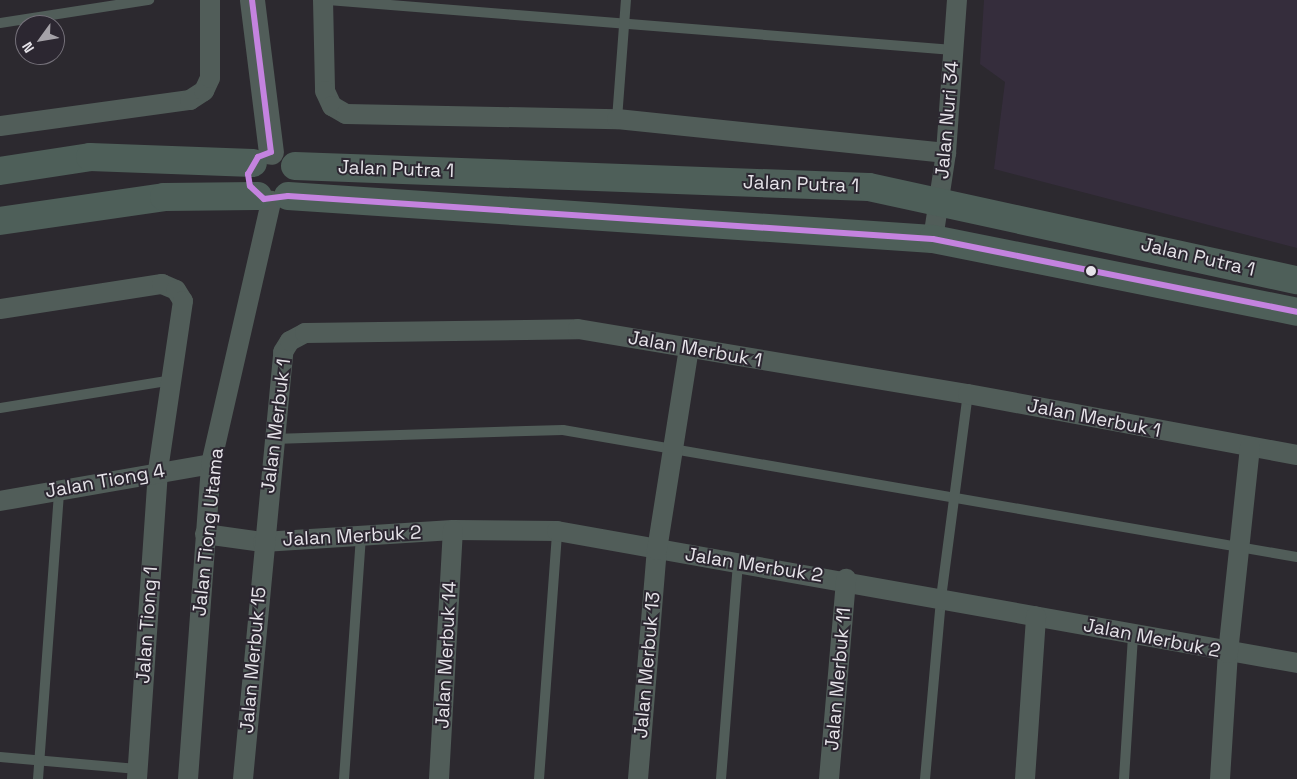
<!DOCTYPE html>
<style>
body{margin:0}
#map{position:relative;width:1297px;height:779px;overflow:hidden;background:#2c292f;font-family:"Space Grotesk",sans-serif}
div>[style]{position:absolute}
.built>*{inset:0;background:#352d3c}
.service>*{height:10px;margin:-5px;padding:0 5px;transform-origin:5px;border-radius:5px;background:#515d59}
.minor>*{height:20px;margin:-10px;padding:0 10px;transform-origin:10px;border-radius:10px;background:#515d59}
.tertiary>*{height:25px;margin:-12.5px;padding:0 12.5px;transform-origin:12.5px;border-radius:12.5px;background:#515d59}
.secondary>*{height:28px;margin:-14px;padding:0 14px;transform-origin:14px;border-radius:14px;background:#4e5f59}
.bus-1>*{height:6px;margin:-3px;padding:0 3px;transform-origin:3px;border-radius:3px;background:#c483df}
.dots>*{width:14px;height:14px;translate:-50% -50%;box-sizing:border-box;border:2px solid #2c2731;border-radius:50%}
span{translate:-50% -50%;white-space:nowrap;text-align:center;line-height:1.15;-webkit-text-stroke:4px #2c2731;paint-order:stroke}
.street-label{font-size:19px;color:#e6e3e9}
.north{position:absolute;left:15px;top:15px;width:50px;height:50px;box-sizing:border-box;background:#2c2731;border:1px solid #76727b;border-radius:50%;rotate:238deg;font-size:14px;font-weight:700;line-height:20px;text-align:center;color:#e6e3e9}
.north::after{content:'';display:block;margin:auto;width:18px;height:22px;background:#a5a2a8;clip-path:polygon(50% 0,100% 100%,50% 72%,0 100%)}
</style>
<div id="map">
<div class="built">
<div style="clip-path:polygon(984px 0,1297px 0,1297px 248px,994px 169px,1005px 82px,980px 64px)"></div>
</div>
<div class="service">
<div style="left:328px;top:0;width:627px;rotate:4.57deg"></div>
<div style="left:0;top:23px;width:151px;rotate:-8.8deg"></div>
<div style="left:617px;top:119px;width:119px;rotate:-85.7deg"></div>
<div style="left:0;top:408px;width:175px;rotate:-9.2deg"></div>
<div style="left:273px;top:439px;width:290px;rotate:-1.8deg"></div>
<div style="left:563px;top:430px;width:745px;rotate:9.82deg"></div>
<div style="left:0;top:757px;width:138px;rotate:5deg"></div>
<div style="left:38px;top:779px;width:290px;rotate:-85.8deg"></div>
<div style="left:344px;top:779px;width:244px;rotate:-86deg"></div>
<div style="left:539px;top:779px;width:249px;rotate:-85.8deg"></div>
<div style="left:721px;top:779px;width:219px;rotate:-85.5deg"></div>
<div style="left:925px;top:779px;width:182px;rotate:-84.9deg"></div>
<div style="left:941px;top:598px;width:206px;rotate:-82.5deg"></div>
<div style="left:1124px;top:779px;width:144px;rotate:-86.4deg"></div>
</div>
<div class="minor">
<div style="left:323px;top:0;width:91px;rotate:88.7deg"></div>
<div style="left:325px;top:91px;width:17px;rotate:65deg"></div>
<div style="left:332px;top:106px;width:16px;rotate:30deg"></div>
<div style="left:346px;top:114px;width:271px;rotate:1.1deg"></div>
<div style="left:617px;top:119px;width:331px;rotate:5.9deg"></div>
<div style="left:0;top:126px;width:192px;rotate:-7.8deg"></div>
<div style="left:190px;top:100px;width:17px;rotate:-33deg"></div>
<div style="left:204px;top:91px;width:14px;rotate:-65deg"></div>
<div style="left:210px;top:78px;width:78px;rotate:-90deg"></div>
<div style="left:933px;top:239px;width:87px;rotate:-81.4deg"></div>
<div style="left:946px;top:153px;width:153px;rotate:-85.9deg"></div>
<div style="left:0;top:309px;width:164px;rotate:-8.8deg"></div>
<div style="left:162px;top:284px;width:15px;rotate:23deg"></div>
<div style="left:176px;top:290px;width:13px;rotate:58deg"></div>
<div style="left:183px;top:301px;width:172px;rotate:98.4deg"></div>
<div style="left:158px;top:471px;width:309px;rotate:93.9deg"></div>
<div style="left:0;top:501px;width:214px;rotate:-9.9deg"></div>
<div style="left:205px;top:534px;width:59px;rotate:7.9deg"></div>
<div style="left:263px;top:542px;width:190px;rotate:-3.6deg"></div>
<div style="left:453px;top:530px;width:104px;rotate:0.6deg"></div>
<div style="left:557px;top:531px;width:752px;rotate:10.11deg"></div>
<div style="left:188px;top:779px;width:316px;rotate:-85.8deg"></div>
<div style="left:211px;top:464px;width:270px;rotate:-77.1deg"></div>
<div style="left:243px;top:779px;width:429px;rotate:-84.6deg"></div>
<div style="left:283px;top:352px;width:13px;rotate:-58deg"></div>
<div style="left:290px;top:341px;width:17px;rotate:-28deg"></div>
<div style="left:305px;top:333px;width:273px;rotate:-0.8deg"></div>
<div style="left:578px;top:329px;width:395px;rotate:9.5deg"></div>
<div style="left:968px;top:394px;width:335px;rotate:10.5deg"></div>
<div style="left:439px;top:779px;width:249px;rotate:-86.8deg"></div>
<div style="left:638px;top:779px;width:230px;rotate:-85.3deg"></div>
<div style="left:657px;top:550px;width:204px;rotate:-81deg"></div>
<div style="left:829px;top:779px;width:201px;rotate:-85.1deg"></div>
<div style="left:1025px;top:779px;width:163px;rotate:-86.1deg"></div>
<div style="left:1220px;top:779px;width:126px;rotate:-86.4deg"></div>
<div style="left:1228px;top:653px;width:207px;rotate:-83.9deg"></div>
</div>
<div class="tertiary">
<div style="left:252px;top:0;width:153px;rotate:82.9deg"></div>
</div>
<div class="secondary">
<div style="left:295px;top:166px;width:574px;rotate:2.1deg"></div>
<div style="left:869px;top:187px;width:438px;rotate:12.3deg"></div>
<div style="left:0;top:171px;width:91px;rotate:-8.8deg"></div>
<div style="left:90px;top:157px;width:163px;rotate:2.1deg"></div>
<div style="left:288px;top:196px;width:646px;rotate:3.81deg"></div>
<div style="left:933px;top:239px;width:371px;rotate:11.3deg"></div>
<div style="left:0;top:221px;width:166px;rotate:-8.3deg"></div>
<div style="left:164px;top:197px;width:94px;rotate:-0.6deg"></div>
</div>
<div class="bus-1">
<div style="left:252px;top:0;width:153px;rotate:82.9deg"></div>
<div style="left:271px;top:152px;width:14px;rotate:159deg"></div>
<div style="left:258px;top:157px;width:20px;rotate:120deg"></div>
<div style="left:248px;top:174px;width:12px;rotate:81deg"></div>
<div style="left:250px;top:186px;width:19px;rotate:43deg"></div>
<div style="left:264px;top:199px;width:24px;rotate:-7deg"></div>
<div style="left:288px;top:196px;width:646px;rotate:3.81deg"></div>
<div style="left:933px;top:239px;width:371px;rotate:11.3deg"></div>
</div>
<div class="dots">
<div style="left:1091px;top:271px;background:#e6e3e9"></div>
</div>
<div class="street-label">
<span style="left:947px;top:120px;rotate:-85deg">Jalan Nuri 34</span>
<span style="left:396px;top:169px;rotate:2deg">Jalan Putra 1</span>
<span style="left:801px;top:184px;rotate:2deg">Jalan Putra 1</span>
<span style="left:1198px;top:257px;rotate:13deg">Jalan Putra 1</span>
<span style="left:695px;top:349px;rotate:10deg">Jalan Merbuk 1</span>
<span style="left:1094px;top:418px;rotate:11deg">Jalan Merbuk 1</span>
<span style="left:276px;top:426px;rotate:-83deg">Jalan Merbuk 1</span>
<span style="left:105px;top:481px;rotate:-10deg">Jalan Tiong 4</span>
<span style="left:208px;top:532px;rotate:-84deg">Jalan Tiong Utama</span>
<span style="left:352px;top:536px;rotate:-3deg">Jalan Merbuk 2</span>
<span style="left:754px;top:565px;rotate:9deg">Jalan Merbuk 2</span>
<span style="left:147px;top:625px;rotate:-86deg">Jalan Tiong 1</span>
<span style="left:1152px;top:638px;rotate:11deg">Jalan Merbuk 2</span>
<span style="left:446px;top:655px;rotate:-87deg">Jalan Merbuk 14</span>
<span style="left:253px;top:660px;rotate:-85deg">Jalan Merbuk 15</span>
<span style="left:647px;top:665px;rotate:-85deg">Jalan Merbuk 13</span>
<span style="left:838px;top:679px;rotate:-85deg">Jalan Merbuk 11</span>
</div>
<div class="north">N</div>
</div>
